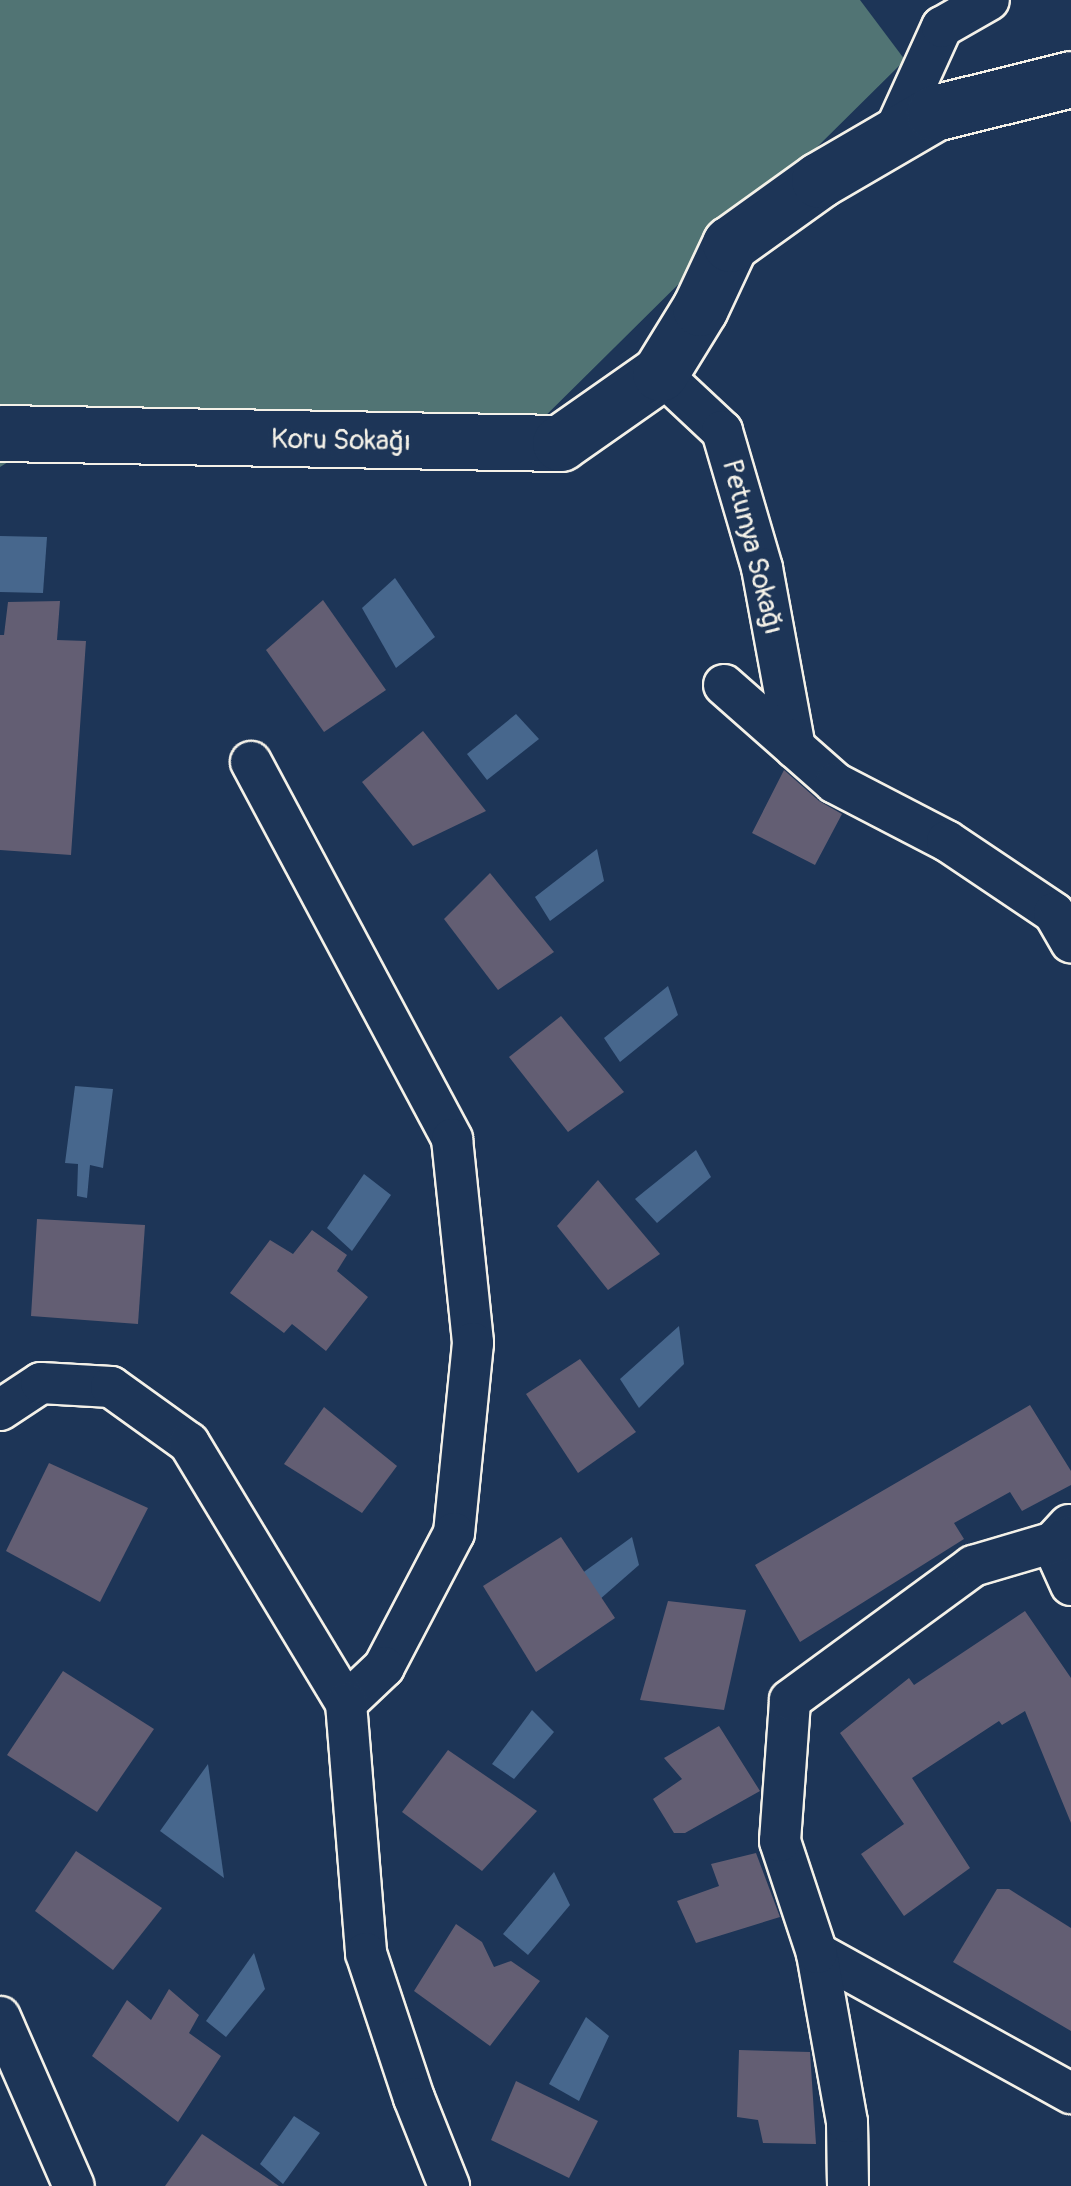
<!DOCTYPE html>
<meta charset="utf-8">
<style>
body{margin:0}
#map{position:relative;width:1071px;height:2186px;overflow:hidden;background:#1d3557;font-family:Pangolin,sans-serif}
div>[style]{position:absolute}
.green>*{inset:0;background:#517474}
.water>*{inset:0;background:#47678d}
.building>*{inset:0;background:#635e73}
.roads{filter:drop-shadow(2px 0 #f4f1e8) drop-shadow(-2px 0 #f4f1e8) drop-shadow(0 2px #f4f1e8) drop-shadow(0 -2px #f4f1e8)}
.street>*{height:40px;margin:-20px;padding:0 20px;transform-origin:20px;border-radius:20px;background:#1d3557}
.secondary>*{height:55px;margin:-27.5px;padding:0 27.5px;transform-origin:27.5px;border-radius:27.5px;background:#1d3557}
span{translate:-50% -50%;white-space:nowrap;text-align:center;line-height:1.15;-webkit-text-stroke:8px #1d3557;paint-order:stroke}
.street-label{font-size:28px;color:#f4f1e8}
</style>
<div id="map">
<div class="green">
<div style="clip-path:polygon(0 0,860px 0,905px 60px,517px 444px,26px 451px,0 467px)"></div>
</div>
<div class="water">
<div style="clip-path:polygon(0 536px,47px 537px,43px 593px,0 592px)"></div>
<div style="clip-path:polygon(395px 578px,435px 637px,396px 668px,362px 608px)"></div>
<div style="clip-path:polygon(516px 714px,539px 739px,487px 780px,467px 754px)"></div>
<div style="clip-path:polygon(597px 849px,604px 881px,550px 921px,535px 897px)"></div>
<div style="clip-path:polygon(668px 986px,678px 1015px,620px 1062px,604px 1038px)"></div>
<div style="clip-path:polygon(75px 1086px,113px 1089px,103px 1168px,90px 1165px,87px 1198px,77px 1196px,78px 1164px,65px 1163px)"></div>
<div style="clip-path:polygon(696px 1150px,711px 1177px,657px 1223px,635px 1199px)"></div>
<div style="clip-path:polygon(364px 1174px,391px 1195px,352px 1251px,327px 1228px)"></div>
<div style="clip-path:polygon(679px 1326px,684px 1364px,639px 1408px,620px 1379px)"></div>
<div style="clip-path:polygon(632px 1537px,639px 1565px,599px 1600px,581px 1574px)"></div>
<div style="clip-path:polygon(532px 1710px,554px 1732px,514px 1779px,492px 1764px)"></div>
<div style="clip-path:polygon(208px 1764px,224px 1878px,160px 1831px)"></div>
<div style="clip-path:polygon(554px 1872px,570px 1905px,528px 1955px,503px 1934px)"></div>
<div style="clip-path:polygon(254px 1953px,265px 1989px,226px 2037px,206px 2021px)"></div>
<div style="clip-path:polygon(586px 2017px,609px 2036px,579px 2101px,549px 2084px)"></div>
<div style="clip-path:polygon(294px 2116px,320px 2133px,283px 2184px,260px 2164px)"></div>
</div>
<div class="building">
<div style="clip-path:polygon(323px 600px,386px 690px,324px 732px,266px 650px)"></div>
<div style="clip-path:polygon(60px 601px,57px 640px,86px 641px,71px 855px,0 850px,0 635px,4px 635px,8px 602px)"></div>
<div style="clip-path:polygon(423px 731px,486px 811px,413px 846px,362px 782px)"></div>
<div style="clip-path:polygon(784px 770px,819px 801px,842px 814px,815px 865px,752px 833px)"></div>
<div style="clip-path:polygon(490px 873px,554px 952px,498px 990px,444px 919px)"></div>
<div style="clip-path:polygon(561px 1016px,624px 1092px,568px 1132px,509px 1057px)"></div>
<div style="clip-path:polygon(598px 1180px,660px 1254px,608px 1290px,557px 1226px)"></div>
<div style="clip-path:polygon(37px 1219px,145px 1225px,138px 1324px,31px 1316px)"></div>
<div style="clip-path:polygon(312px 1230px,347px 1255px,337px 1271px,368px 1297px,326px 1351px,292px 1324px,284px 1333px,230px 1293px,270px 1240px,293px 1254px)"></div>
<div style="clip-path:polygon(580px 1359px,636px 1432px,578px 1473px,526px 1394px)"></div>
<div style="clip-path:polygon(1030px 1405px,1071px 1471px,1071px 1485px,1022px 1511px,1010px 1492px,954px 1523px,964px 1539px,800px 1642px,755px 1565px)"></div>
<div style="clip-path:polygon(324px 1407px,397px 1466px,362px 1513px,284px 1464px)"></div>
<div style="clip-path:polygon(49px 1463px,148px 1508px,100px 1602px,6px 1551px)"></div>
<div style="clip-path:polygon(561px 1537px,615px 1618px,536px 1672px,483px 1586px)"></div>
<div style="clip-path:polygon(668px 1601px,746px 1610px,724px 1710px,640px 1700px)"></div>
<div style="clip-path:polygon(1025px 1611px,1071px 1678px,1071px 1823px,1025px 1711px,1002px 1725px,999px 1721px,912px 1778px,970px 1868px,904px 1916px,861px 1854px,904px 1824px,840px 1733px,909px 1678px,914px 1685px)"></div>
<div style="clip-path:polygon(63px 1671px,154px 1729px,97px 1812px,7px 1755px)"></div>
<div style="clip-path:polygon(719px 1726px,760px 1791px,685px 1833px,674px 1833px,653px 1799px,682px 1779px,664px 1758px)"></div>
<div style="clip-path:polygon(448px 1750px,537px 1811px,482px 1871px,402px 1812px)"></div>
<div style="clip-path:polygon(76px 1851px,162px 1908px,113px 1970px,35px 1911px)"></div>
<div style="clip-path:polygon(756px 1853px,780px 1917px,696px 1943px,677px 1901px,719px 1886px,711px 1864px)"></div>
<div style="clip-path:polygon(997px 1889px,1009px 1889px,1071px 1928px,1071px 2031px,953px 1962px)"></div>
<div style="clip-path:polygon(456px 1924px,482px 1942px,494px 1967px,511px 1961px,540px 1981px,490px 2046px,414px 1991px)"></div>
<div style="clip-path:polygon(169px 1989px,199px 2015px,189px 2033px,221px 2056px,178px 2122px,92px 2056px,127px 2000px,151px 2020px)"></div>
<div style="clip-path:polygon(739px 2050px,810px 2052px,816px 2144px,763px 2143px,758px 2120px,737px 2117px)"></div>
<div style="clip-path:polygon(516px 2081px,598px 2121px,569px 2178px,491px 2140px)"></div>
<div style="clip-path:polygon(202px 2134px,279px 2186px,165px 2186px)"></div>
</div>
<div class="roads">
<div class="street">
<div style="left:892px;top:137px;width:121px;rotate:-65.6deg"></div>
<div style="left:942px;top:27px;width:54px;rotate:-29.9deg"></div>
<div style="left:660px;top:373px;width:85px;rotate:43.1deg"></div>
<div style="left:722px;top:431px;width:143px;rotate:73.7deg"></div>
<div style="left:762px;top:568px;width:183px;rotate:79.6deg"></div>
<div style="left:724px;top:685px;width:148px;rotate:41.4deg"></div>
<div style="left:835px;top:783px;width:126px;rotate:27.4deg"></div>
<div style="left:947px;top:841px;width:129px;rotate:33.9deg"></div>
<div style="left:1054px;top:913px;width:34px;rotate:60deg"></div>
<div style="left:251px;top:762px;width:427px;rotate:61.9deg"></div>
<div style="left:452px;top:1139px;width:205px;rotate:84.1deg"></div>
<div style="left:473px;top:1343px;width:191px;rotate:95.7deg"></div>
<div style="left:454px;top:1533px;width:151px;rotate:117.6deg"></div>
<div style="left:384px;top:1667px;width:52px;rotate:136.5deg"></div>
<div style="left:0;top:1410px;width:49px;rotate:-33.4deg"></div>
<div style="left:41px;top:1383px;width:70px;rotate:3.3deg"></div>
<div style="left:111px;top:1387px;width:96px;rotate:35.7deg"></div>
<div style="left:189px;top:1443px;width:304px;rotate:58.9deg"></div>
<div style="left:346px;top:1703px;width:251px;rotate:85.4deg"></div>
<div style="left:366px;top:1953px;width:153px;rotate:71.7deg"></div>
<div style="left:414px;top:2098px;width:95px;rotate:68.3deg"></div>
<div style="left:1069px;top:1525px;width:25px;rotate:133deg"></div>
<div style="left:1052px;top:1543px;width:46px;rotate:65.7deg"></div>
<div style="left:817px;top:1953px;width:290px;rotate:28.9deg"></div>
<div style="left:0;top:2017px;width:184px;rotate:66.4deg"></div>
<div style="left:848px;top:2186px;width:64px;rotate:-90.9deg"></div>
<div style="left:847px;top:2122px;width:172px;rotate:-100.1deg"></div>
<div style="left:817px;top:1953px;width:118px;rotate:-108.3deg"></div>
<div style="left:780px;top:1841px;width:141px;rotate:-85.9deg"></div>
<div style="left:790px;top:1700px;width:227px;rotate:-36.2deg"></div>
<div style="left:973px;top:1566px;width:102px;rotate:-16.5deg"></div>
</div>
<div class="secondary">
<div style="left:0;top:433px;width:560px;rotate:1.02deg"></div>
<div style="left:560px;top:443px;width:122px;rotate:-35deg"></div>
<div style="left:660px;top:373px;width:76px;rotate:-58.4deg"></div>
<div style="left:700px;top:308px;width:71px;rotate:-64.9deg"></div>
<div style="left:730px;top:244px;width:110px;rotate:-35.7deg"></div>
<div style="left:819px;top:180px;width:133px;rotate:-30.2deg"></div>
<div style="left:934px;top:113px;width:141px;rotate:-13.9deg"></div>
</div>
</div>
<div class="street-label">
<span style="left:341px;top:441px;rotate:1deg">Koru Sokağı</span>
<span style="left:752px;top:547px;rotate:76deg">Petunya Sokağı</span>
</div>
</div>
